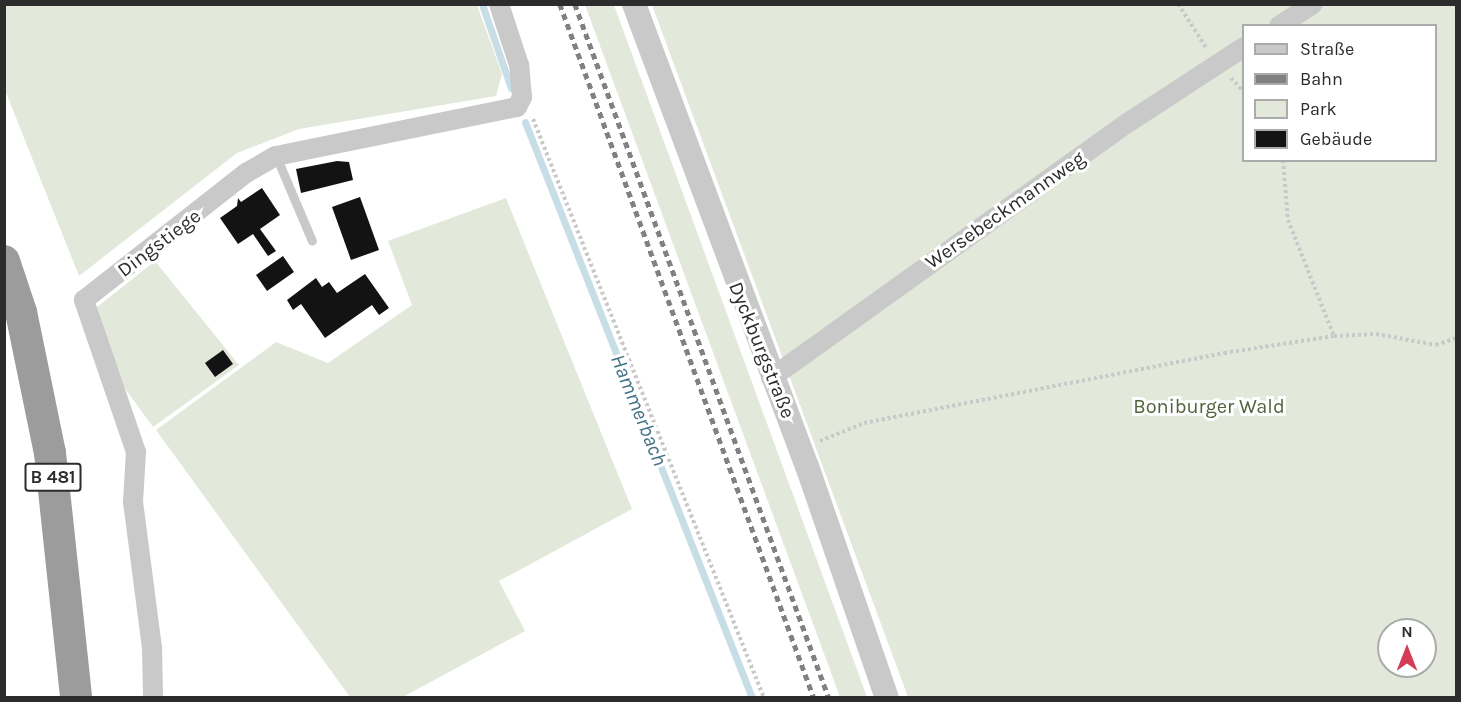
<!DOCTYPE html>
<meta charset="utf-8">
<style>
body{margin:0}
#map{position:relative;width:1461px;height:702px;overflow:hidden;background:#fff;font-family:Karla,sans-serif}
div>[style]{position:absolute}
.green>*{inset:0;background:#e3e9da}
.stream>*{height:7px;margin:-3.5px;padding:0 3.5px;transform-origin:3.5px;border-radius:3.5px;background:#c8dee7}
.building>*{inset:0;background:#131313}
.path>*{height:4px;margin-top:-2px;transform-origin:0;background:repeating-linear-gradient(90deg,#c9c9c9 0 3px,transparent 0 6px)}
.service>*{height:9px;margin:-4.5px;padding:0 4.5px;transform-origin:4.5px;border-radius:4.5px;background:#c9c9c9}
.minor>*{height:20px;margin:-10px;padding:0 10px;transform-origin:10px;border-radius:10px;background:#c9c9c9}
.tertiary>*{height:24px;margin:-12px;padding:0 12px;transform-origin:12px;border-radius:12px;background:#c9c9c9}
.trunk>*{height:32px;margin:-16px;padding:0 16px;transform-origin:16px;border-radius:16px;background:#9c9c9c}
.rail>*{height:4.5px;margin-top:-2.25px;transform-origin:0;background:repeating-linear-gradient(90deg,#818181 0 6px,transparent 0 10.5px)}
span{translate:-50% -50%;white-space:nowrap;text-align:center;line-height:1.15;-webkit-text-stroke:6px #fff;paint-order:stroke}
.shield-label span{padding:2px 4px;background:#fff;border:2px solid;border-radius:4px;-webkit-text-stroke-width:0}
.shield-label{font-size:18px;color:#2c2c2c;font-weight:700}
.street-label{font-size:20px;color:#2c2c2c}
.park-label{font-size:20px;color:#53633e}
.water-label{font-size:21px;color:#427286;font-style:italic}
.frame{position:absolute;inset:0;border:6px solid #2c2c2c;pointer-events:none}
.legend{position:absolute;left:1242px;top:24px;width:195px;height:138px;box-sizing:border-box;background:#fff;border:2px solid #ababab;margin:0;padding:8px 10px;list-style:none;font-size:18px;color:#2c2c2c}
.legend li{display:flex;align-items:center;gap:12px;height:30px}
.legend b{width:30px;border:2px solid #ababab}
.north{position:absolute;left:1377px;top:618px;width:60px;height:60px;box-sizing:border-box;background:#fff;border:2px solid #ababab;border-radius:50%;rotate:0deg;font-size:16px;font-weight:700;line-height:24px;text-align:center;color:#2c2c2c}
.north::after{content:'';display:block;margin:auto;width:21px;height:27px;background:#d53c56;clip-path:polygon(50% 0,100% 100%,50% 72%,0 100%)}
</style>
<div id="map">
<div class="green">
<div style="clip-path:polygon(5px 4px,477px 5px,502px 74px,496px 96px,299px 129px,237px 153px,79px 276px,5px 90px)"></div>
<div style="clip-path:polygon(585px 5px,614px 5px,867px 697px,840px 697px)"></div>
<div style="clip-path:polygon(evenodd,652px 5px,1456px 5px,1456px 697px,908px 697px,652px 5px,1244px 26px,1436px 26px,1436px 160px,1244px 160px,1244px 26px,652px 5px,1389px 630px,1425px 630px,1425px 666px,1389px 666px,1389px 630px)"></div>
<div style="clip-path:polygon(506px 198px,632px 509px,499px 581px,525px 631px,403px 697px,350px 697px,156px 430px,276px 342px,328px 363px,412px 305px,388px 241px)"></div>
<div style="clip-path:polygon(155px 261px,239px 365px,153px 427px,121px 383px,97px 307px)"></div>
</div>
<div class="stream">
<div style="left:482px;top:4px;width:89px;rotate:71deg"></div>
<div style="left:525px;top:122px;width:619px;rotate:68.49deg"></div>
</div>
<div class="building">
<div style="clip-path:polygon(337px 161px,349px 162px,353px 180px,301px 193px,296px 169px)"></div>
<div style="clip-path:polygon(262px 188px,280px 215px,260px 229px,276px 251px,268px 256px,253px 234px,238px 244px,220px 218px,237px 206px,238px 198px,241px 202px)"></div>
<div style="clip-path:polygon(360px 197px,379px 250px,351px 260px,332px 207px)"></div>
<div style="clip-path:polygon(283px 256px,294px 272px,267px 291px,256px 275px)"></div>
<div style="clip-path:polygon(365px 274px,389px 308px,379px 315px,372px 305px,325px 338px,301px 304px,293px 310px,287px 300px,316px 278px,322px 287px,329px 282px,337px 293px)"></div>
<div style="clip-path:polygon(223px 350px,233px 364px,215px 377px,205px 363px)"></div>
</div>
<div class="path">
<div style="left:1178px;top:4px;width:54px;rotate:57.2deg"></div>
<div style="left:1231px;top:78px;width:19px;rotate:47deg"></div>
<div style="left:533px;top:119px;width:623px;rotate:68.25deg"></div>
<div style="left:1283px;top:160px;width:60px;rotate:85.2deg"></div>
<div style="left:1288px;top:220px;width:125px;rotate:68.4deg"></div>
<div style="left:820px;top:441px;width:48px;rotate:-22.2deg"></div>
<div style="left:864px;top:423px;width:367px;rotate:-11deg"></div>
<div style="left:1224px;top:353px;width:111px;rotate:-8.8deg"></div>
<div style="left:1334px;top:336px;width:42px;rotate:-2.7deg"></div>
<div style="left:1376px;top:334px;width:61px;rotate:10.4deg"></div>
<div style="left:1436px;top:345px;width:21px;rotate:-19deg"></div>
</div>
<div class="service">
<div style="left:276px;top:156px;width:92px;rotate:67deg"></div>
</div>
<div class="minor">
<div style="left:1279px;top:26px;width:40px;rotate:-32.9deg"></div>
<div style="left:771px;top:378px;width:440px;rotate:-35.6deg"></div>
<div style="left:1129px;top:122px;width:137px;rotate:-33.1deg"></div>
<div style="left:153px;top:698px;width:50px;rotate:-91.1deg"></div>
<div style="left:152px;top:648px;width:147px;rotate:-97.4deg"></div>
<div style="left:133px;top:502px;width:50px;rotate:-86.6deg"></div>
<div style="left:136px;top:452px;width:161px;rotate:-108.9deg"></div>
<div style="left:84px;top:300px;width:206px;rotate:-38.1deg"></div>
<div style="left:246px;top:173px;width:34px;rotate:-30deg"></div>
<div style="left:276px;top:156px;width:246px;rotate:-11.5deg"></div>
<div style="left:517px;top:107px;width:11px;rotate:-63deg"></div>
<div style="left:522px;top:97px;width:32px;rotate:-95deg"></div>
<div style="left:519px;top:65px;width:64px;rotate:-108.2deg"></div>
</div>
<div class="tertiary">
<div style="left:634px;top:4px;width:493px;rotate:69.5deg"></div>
<div style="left:807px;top:466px;width:245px;rotate:71deg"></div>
</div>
<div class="trunk">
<div style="left:4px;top:261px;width:54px;rotate:71.6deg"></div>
<div style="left:21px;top:312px;width:144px;rotate:78.4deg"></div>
<div style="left:50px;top:453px;width:246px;rotate:83.9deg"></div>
</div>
<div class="rail">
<div style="left:560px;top:4px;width:739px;rotate:69.9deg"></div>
<div style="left:575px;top:4px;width:739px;rotate:69.9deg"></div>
</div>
<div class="shield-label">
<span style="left:53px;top:477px">B 481</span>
</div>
<div class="street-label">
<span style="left:1005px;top:210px;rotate:-35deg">Wersebeckmannweg</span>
<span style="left:159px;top:243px;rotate:-37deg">Dingstiege</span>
<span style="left:762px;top:350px;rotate:68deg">Dyckburgstraße</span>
</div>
<div class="park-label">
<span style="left:1209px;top:406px">Boniburger Wald</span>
</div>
<div class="water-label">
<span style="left:639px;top:410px;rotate:68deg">Hammerbach</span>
</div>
<div class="frame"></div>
<ul class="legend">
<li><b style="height:8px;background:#c9c9c9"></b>Straße</li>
<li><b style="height:8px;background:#818181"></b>Bahn</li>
<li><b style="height:16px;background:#e3e9da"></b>Park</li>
<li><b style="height:16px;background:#131313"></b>Gebäude</li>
</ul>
<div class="north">N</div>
</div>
